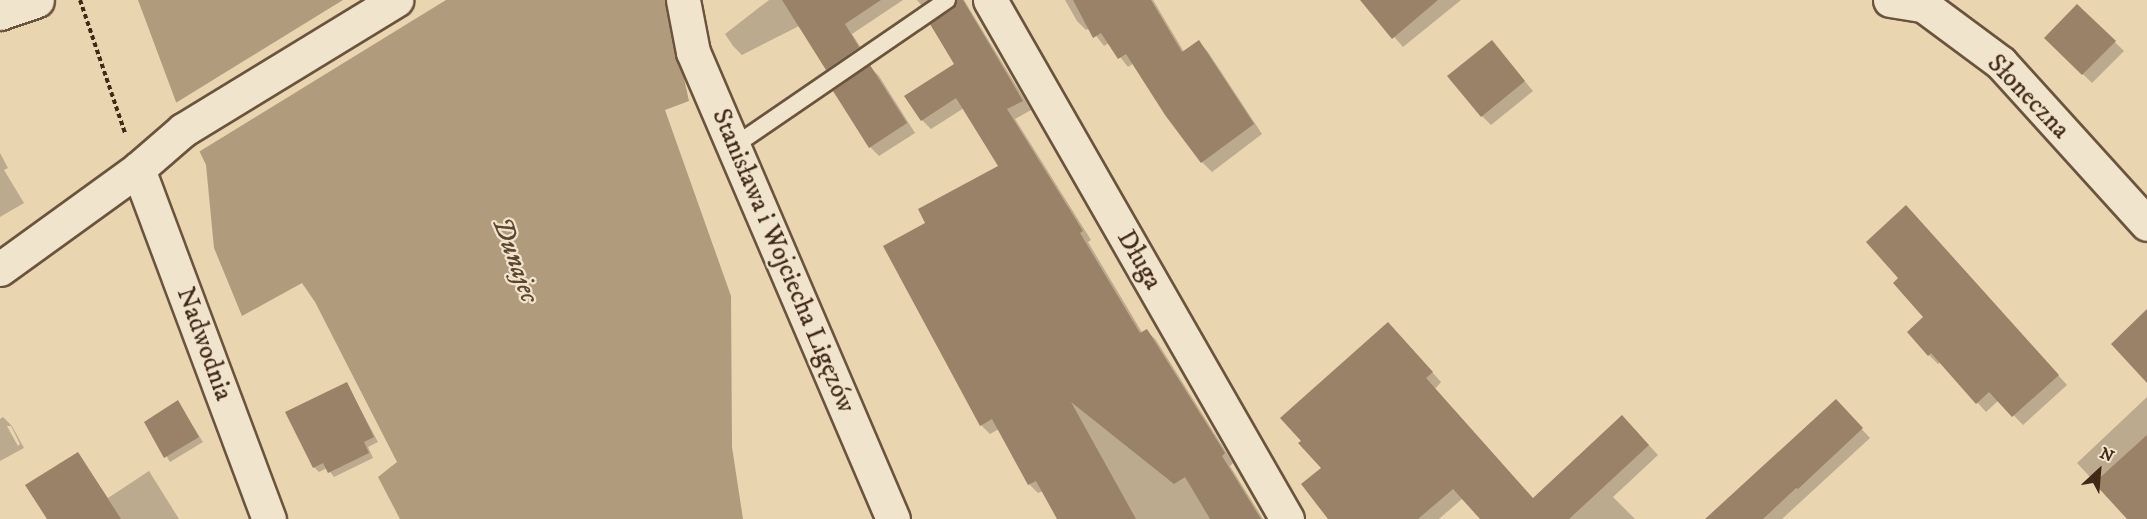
<!DOCTYPE html>
<meta charset="utf-8">
<style>
body{margin:0}
#map{position:relative;width:2147px;height:519px;overflow:hidden;background:#ead5b1;font-family:"IM FELL DW Pica",serif}
div>[style]{position:absolute}
.water>*{inset:0;background:#b19b7d}
.pier>*{inset:0;background:#ead5b1}
.shadow>*{inset:0;background:#0003}
.building>*{inset:0;background:#998267}
.path>*{height:4px;margin-top:-2px;transform-origin:0;background:repeating-linear-gradient(90deg,#412917 0 4.5px,transparent 0 7.5px)}
.roads{filter:drop-shadow(2px 0 #6b543e) drop-shadow(-2px 0 #6b543e) drop-shadow(0 2px #6b543e) drop-shadow(0 -2px #6b543e)}
.service>*{height:16px;margin:-8px;padding:0 8px;transform-origin:8px;border-radius:8px;background:#f1e4cc}
.minor>*{height:33px;margin:-16.5px;padding:0 16.5px;transform-origin:16.5px;border-radius:16.5px;background:#f1e4cc}
span{translate:-50% -50%;white-space:nowrap;text-align:center;line-height:1.15;-webkit-text-stroke:4.5px #f1e4cc;paint-order:stroke}
.street-label{font-size:26px;color:#412917}
.water-label{font-size:27px;color:#5d4630;font-style:italic}
.north{position:absolute;left:2069px;top:441px;width:60px;height:60px;-webkit-text-stroke:4px #f1e4cc;paint-order:stroke;rotate:26deg;font-size:16px;font-weight:700;line-height:24px;text-align:center;color:#412917}
.north::after{content:'';display:block;margin:auto;width:21px;height:27px;background:#412917;clip-path:polygon(50% 0,100% 100%,50% 72%,0 100%)}
</style>
<div id="map">
<div class="water">
<div style="clip-path:polygon(138px 0,667px 0,689px 101px,665px 110px,731px 296px,732px 447px,743px 519px,400px 519px,378px 477px,397px 462px,315px 302px,302px 283px,242px 316px,214px 248px,206px 165px,176px 102px)"></div>
</div>
<div class="pier">
<div style="clip-path:polygon(343px 0,446px 0,197px 153px,174px 104px)"></div>
</div>
<div class="shadow">
<div style="clip-path:polygon(769px 0,903px 0,852px 34px,867px 57px,836px 78px,827px 70px,799px 26px,742px 55px,733px 46px,725px 34px)"></div>
<div style="clip-path:polygon(917px 0,952px 0,929px 14px)"></div>
<div style="clip-path:polygon(958px 0,964px 0,1031px 110px,1015px 119px,1091px 240px,1088px 242px,1143px 334px,1147px 331px,1156px 340px,1233px 463px,1230px 466px,1263px 519px,1058px 519px,1043px 491px,1038px 493px,1029px 484px,999px 429px,990px 434px,981px 425px,927px 224px,1000px 166px,964px 108px,931px 129px,922px 120px,956px 64px,954px 9px)"></div>
<div style="clip-path:polygon(1065px 0,1153px 0,1184px 52px,1199px 42px,1208px 52px,1262px 134px,1212px 172px,1202px 162px,1134px 63px,1128px 67px,1109px 43px,1104px 46px,1090px 28px,1086px 30px,1077px 21px)"></div>
<div style="clip-path:polygon(1362px 0,1461px 0,1403px 47px)"></div>
<div style="clip-path:polygon(2078px 6px,2124px 51px,2092px 83px,2046px 38px)"></div>
<div style="clip-path:polygon(1492px 42px,1533px 91px,1491px 125px,1482px 116px)"></div>
<div style="clip-path:polygon(870px 67px,879px 76px,915px 133px,879px 156px,870px 147px)"></div>
<div style="clip-path:polygon(0 153px,8px 168px,4px 170px,24px 203px,0 217px)"></div>
<div style="clip-path:polygon(1915px 217px,2067px 385px,2023px 425px,1999px 400px,1986px 412px,1941px 362px,1938px 364px,1929px 355px,1925px 317px,1900px 279px)"></div>
<div style="clip-path:polygon(1398px 334px,1441px 382px,1435px 389px,1533px 500px,1632px 427px,1658px 455px,1613px 497px,1635px 519px,1482px 519px,1463px 498px,1439px 519px,1330px 519px,1323px 468px)"></div>
<div style="clip-path:polygon(347px 384px,378px 442px,368px 447px,373px 458px,334px 477px,327px 468px,319px 472px,314px 467px)"></div>
<div style="clip-path:polygon(2147px 397px,2147px 519px,2129px 519px,2077px 463px)"></div>
<div style="clip-path:polygon(178px 402px,203px 442px,170px 462px,146px 423px)"></div>
<div style="clip-path:polygon(1844px 410px,1870px 438px,1782px 519px,1707px 519px)"></div>
<div style="clip-path:polygon(evenodd,3px 417px,12px 426px,24px 448px,0 461px,0 419px,3px 417px,7px 426px,11px 426px,20px 444px,18px 446px,7px 426px)"></div>
<div style="clip-path:polygon(78px 454px,108px 498px,149px 471px,179px 519px,49px 519px)"></div>
</div>
<div class="building">
<div style="clip-path:polygon(782px 0,881px 0,845px 24px,859px 47px,826px 70px)"></div>
<div style="clip-path:polygon(957px 0,963px 0,1023px 101px,1007px 109px,1083px 231px,1080px 233px,1140px 333px,1147px 329px,1225px 453px,1222px 456px,1261px 519px,1210px 519px,1185px 477px,1174px 484px,1071px 402px,1136px 519px,1057px 519px,1036px 481px,1028px 485px,992px 419px,980px 426px,883px 246px,925px 223px,918px 209px,998px 166px,956px 98px,921px 121px,904px 96px,954px 64px,930px 24px,953px 9px)"></div>
<div style="clip-path:polygon(1073px 0,1151px 0,1182px 52px,1199px 40px,1254px 124px,1201px 163px,1165px 115px,1126px 54px,1118px 59px,1101px 33px,1093px 38px)"></div>
<div style="clip-path:polygon(1360px 0,1438px 0,1392px 39px)"></div>
<div style="clip-path:polygon(2077px 4px,2116px 41px,2082px 75px,2044px 38px)"></div>
<div style="clip-path:polygon(1492px 40px,1525px 81px,1481px 117px,1447px 76px)"></div>
<div style="clip-path:polygon(870px 65px,907px 123px,869px 148px,833px 91px)"></div>
<div style="clip-path:polygon(1906px 205px,2059px 375px,2012px 417px,1989px 392px,1976px 404px,1931px 353px,1928px 356px,1907px 332px,1923px 317px,1893px 283px,1898px 278px,1866px 242px)"></div>
<div style="clip-path:polygon(2147px 309px,2147px 383px,2111px 344px)"></div>
<div style="clip-path:polygon(1388px 322px,1433px 372px,1426px 378px,1533px 498px,1622px 415px,1649px 445px,1569px 519px,1480px 519px,1453px 489px,1418px 519px,1328px 519px,1301px 484px,1321px 468px,1298px 443px,1301px 441px,1280px 418px)"></div>
<div style="clip-path:polygon(347px 382px,374px 437px,364px 442px,369px 453px,328px 473px,323px 463px,313px 468px,285px 412px)"></div>
<div style="clip-path:polygon(1836px 399px,1863px 428px,1798px 489px,1796px 488px,1763px 519px,1705px 519px)"></div>
<div style="clip-path:polygon(178px 400px,199px 437px,164px 458px,144px 422px)"></div>
<div style="clip-path:polygon(2147px 435px,2147px 519px,2127px 519px,2094px 483px)"></div>
<div style="clip-path:polygon(78px 452px,121px 519px,47px 519px,25px 485px)"></div>
</div>
<div class="path">
<div style="left:80px;top:0;width:140px;rotate:71.3deg"></div>
</div>
<div class="roads">
<div class="service">
<div style="left:734px;top:146px;width:258px;rotate:-34.4deg"></div>
</div>
<div class="minor">
<div style="left:683px;top:0;width:53px;rotate:79.1deg"></div>
<div style="left:693px;top:52px;width:508px;rotate:66.82deg"></div>
<div style="left:990px;top:0;width:598px;rotate:60.22deg"></div>
<div style="left:1890px;top:0;width:33px;rotate:9deg"></div>
<div style="left:1923px;top:5px;width:97px;rotate:36.6deg"></div>
<div style="left:2001px;top:63px;width:217px;rotate:47.8deg"></div>
<div style="left:0;top:13px;width:39px;rotate:-19deg"></div>
<div style="left:138px;top:169px;width:374px;rotate:69.5deg"></div>
<div style="left:0;top:269px;width:170px;rotate:-35.9deg"></div>
<div style="left:138px;top:169px;width:60px;rotate:-40.9deg"></div>
<div style="left:183px;top:130px;width:250px;rotate:-31.4deg"></div>
</div>
</div>
<div class="street-label">
<span style="left:2028px;top:97px;rotate:46deg">Słoneczna</span>
<span style="left:1139px;top:260px;rotate:60deg">Długa</span>
<span style="left:783px;top:261px;rotate:67deg">Stanisława i Wojciecha Ligęzów</span>
<span style="left:204px;top:344px;rotate:70deg">Nadwodnia</span>
</div>
<div class="water-label">
<span style="left:515px;top:260px;rotate:70deg">Dunajec</span>
</div>
<div class="north">N</div>
</div>
